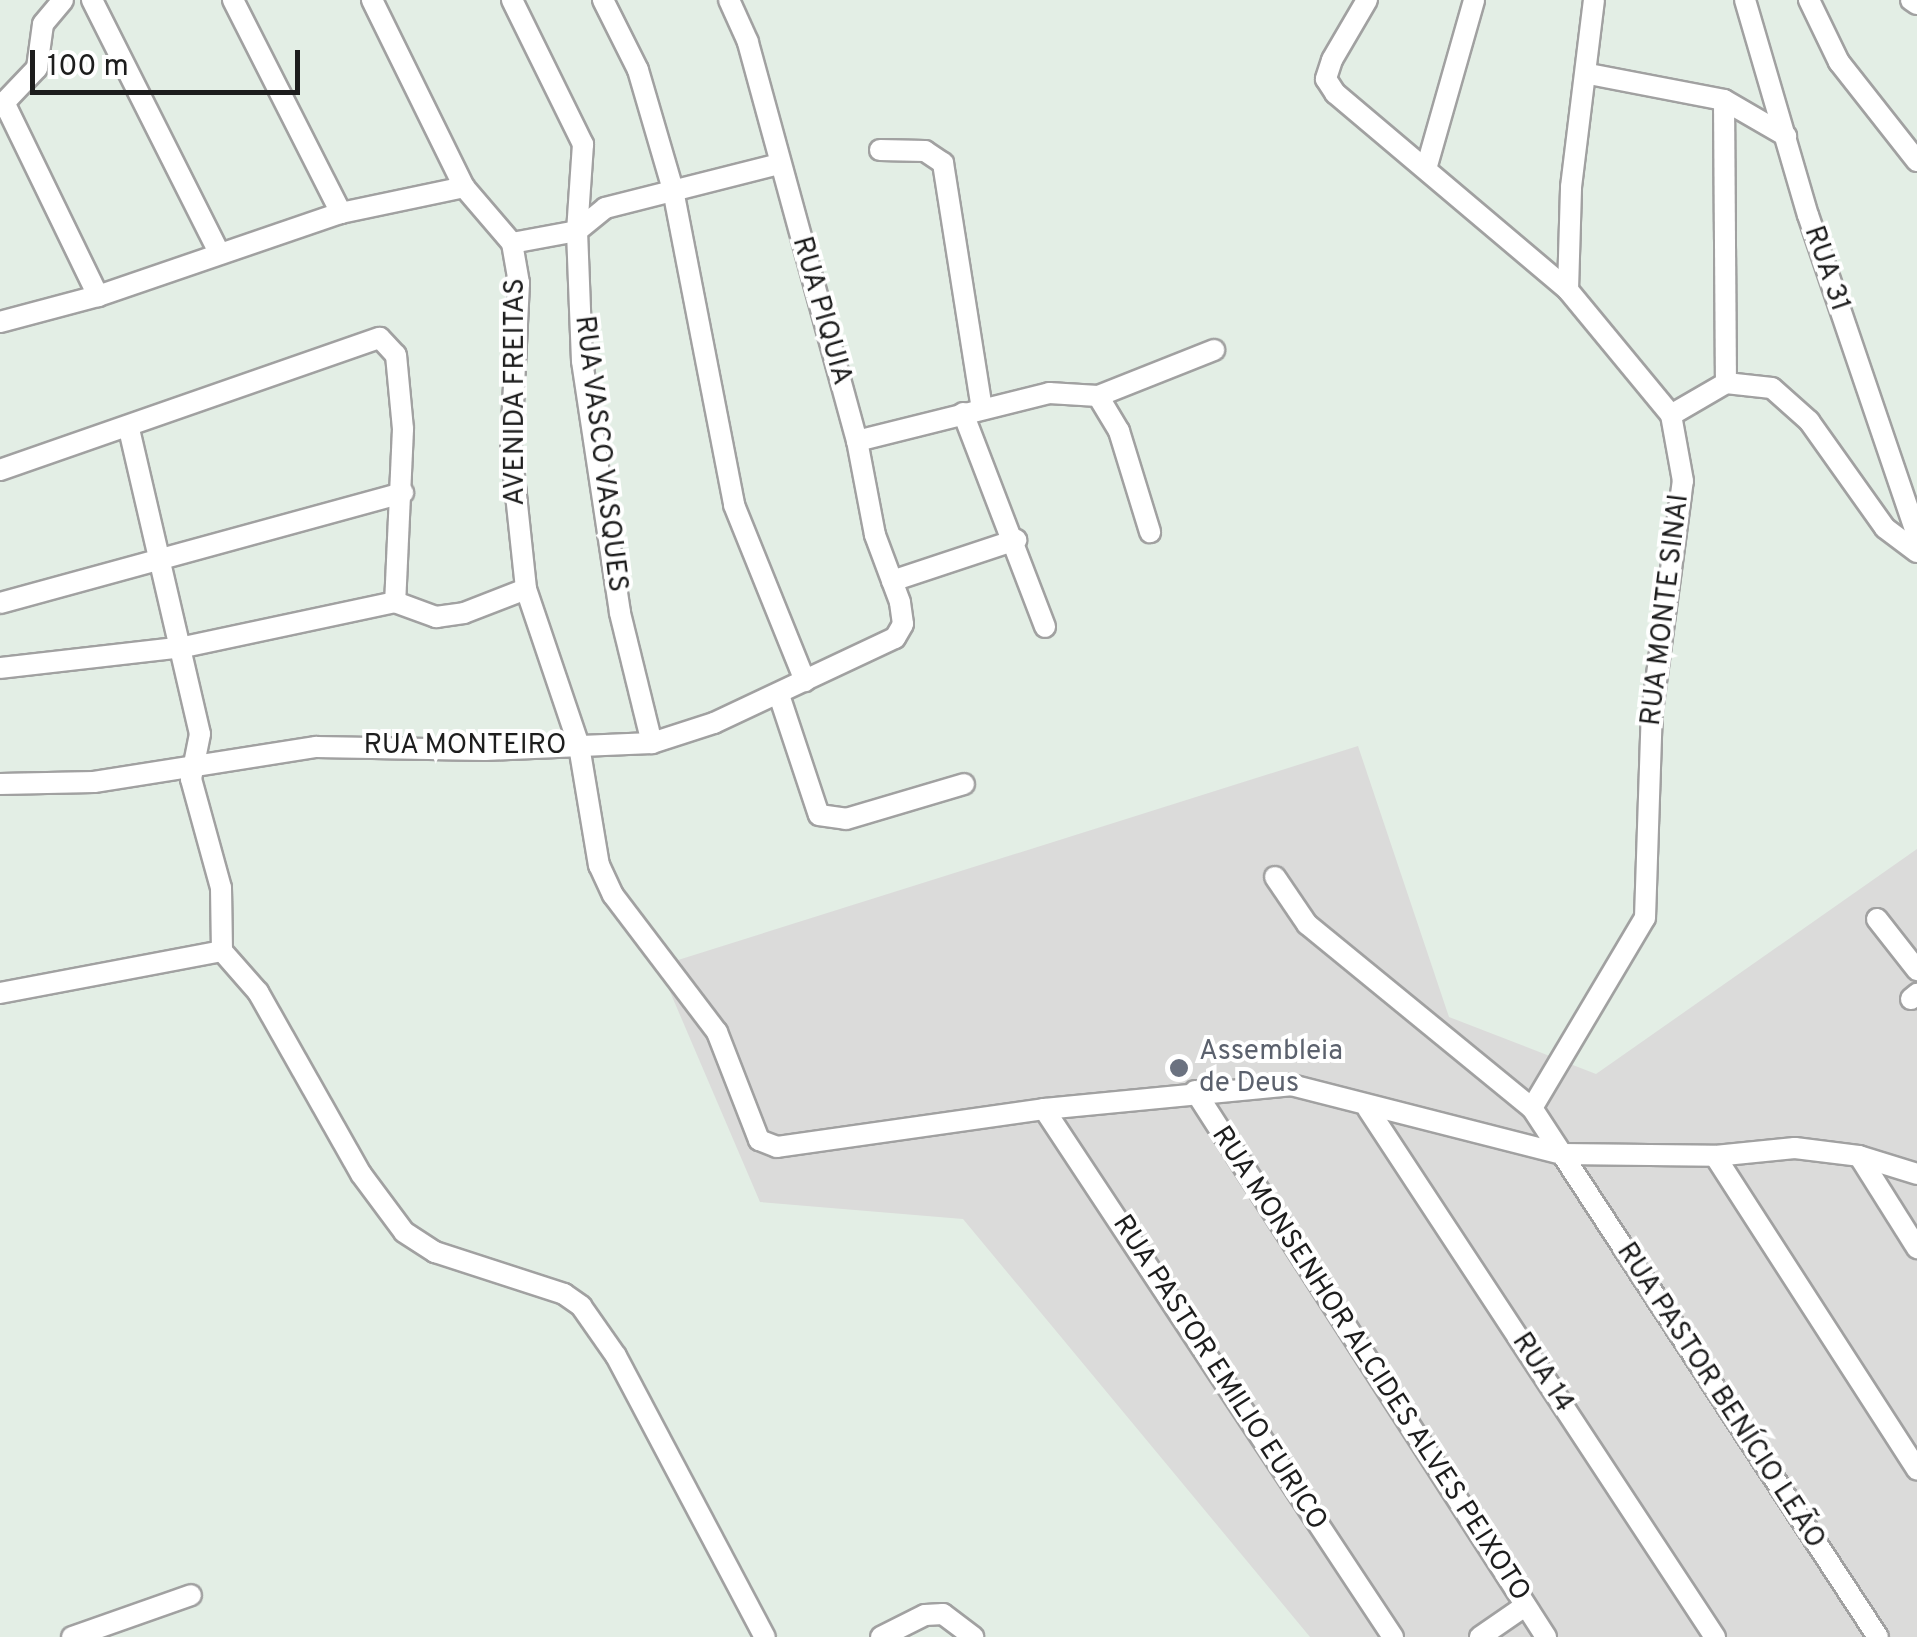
<!DOCTYPE html>
<meta charset="utf-8">
<style>
body{margin:0}
#map{position:relative;width:1917px;height:1637px;overflow:hidden;background:#e3eee5;font-family:Overpass,sans-serif}
div>[style]{position:absolute}
.residential>*{inset:0;background:#dbdbda}
.roads{filter:drop-shadow(2px 0 #a1a1a1) drop-shadow(-2px 0 #a1a1a1) drop-shadow(0 2px #a1a1a1) drop-shadow(0 -2px #a1a1a1)}
.minor>*{height:20px;margin:-10px;padding:0 10px;transform-origin:10px;border-radius:10px;background:#fff}
.dots>*{width:28px;height:28px;translate:-50% -50%;box-sizing:border-box;border:5px solid #fff;border-radius:50%}
span{translate:-50% -50%;white-space:nowrap;text-align:center;line-height:1.15;-webkit-text-stroke:8px #fff;paint-order:stroke}
.street-label{font-size:28px;color:#1d1d1d}
.worship-label{font-size:28px;color:#5b616d}
.left{translate:0 -50%;text-align:left}
.scale{position:absolute;left:30px;top:50px;width:270px;height:45px;box-sizing:border-box;border:5px solid #1d1d1d;border-top:0;padding-left:12px;font-size:30px;line-height:35px;white-space:nowrap;color:#1d1d1d;-webkit-text-stroke:8px #fff;paint-order:stroke}
</style>
<div id="map">
<div class="residential">
<div style="clip-path:polygon(1358px 746px,1449px 1017px,1596px 1074px,1917px 849px,1917px 1637px,1310px 1637px,963px 1219px,760px 1202px,659px 966px)"></div>
</div>
<div class="roads">
<div class="minor">
<div style="left:92px;top:0;width:281px;rotate:63.3deg"></div>
<div style="left:233px;top:0;width:239px;rotate:63.1deg"></div>
<div style="left:372px;top:0;width:208px;rotate:63.8deg"></div>
<div style="left:464px;top:187px;width:74px;rotate:49.4deg"></div>
<div style="left:512px;top:243px;width:41px;rotate:80.1deg"></div>
<div style="left:519px;top:283px;width:165px;rotate:92.8deg"></div>
<div style="left:511px;top:448px;width:142px;rotate:83.9deg"></div>
<div style="left:526px;top:589px;width:166px;rotate:71.3deg"></div>
<div style="left:579px;top:746px;width:121px;rotate:80.5deg"></div>
<div style="left:599px;top:865px;width:33px;rotate:65deg"></div>
<div style="left:613px;top:895px;width:172px;rotate:52.8deg"></div>
<div style="left:717px;top:1032px;width:116px;rotate:68.7deg"></div>
<div style="left:759px;top:1140px;width:19px;rotate:21deg"></div>
<div style="left:777px;top:1147px;width:270px;rotate:-8.1deg"></div>
<div style="left:1044px;top:1109px;width:248px;rotate:-5.5deg"></div>
<div style="left:1291px;top:1085px;width:280px;rotate:14.3deg"></div>
<div style="left:1562px;top:1154px;width:577px;rotate:56.81deg"></div>
<div style="left:512px;top:0;width:161px;rotate:63.8deg"></div>
<div style="left:583px;top:144px;width:87px;rotate:93.9deg"></div>
<div style="left:577px;top:231px;width:130px;rotate:87.8deg"></div>
<div style="left:582px;top:361px;width:255px;rotate:81.4deg"></div>
<div style="left:620px;top:613px;width:134px;rotate:76.2deg"></div>
<div style="left:603px;top:0;width:78px;rotate:63.4deg"></div>
<div style="left:638px;top:70px;width:125px;rotate:73.7deg"></div>
<div style="left:673px;top:190px;width:321px;rotate:79deg"></div>
<div style="left:734px;top:505px;width:190px;rotate:68deg"></div>
<div style="left:1367px;top:0;width:69px;rotate:120.3deg"></div>
<div style="left:1332px;top:60px;width:20px;rotate:108deg"></div>
<div style="left:1326px;top:79px;width:17px;rotate:57deg"></div>
<div style="left:1335px;top:93px;width:305px;rotate:40.2deg"></div>
<div style="left:1745px;top:0;width:224px;rotate:73.7deg"></div>
<div style="left:1808px;top:215px;width:338px;rotate:71.2deg"></div>
<div style="left:1809px;top:0;width:69px;rotate:64.2deg"></div>
<div style="left:1839px;top:62px;width:126px;rotate:51.8deg"></div>
<div style="left:1911px;top:0;width:7px;rotate:34deg"></div>
<div style="left:1589px;top:74px;width:137px;rotate:10.9deg"></div>
<div style="left:1724px;top:100px;width:72px;rotate:30.1deg"></div>
<div style="left:1724px;top:100px;width:283px;rotate:89.6deg"></div>
<div style="left:4px;top:102px;width:216px;rotate:64.1deg"></div>
<div style="left:0;top:107px;width:54px;rotate:-46.5deg"></div>
<div style="left:37px;top:68px;width:44px;rotate:-82.2deg"></div>
<div style="left:43px;top:24px;width:31px;rotate:-50deg"></div>
<div style="left:880px;top:150px;width:45px;rotate:1.3deg"></div>
<div style="left:925px;top:151px;width:22px;rotate:34deg"></div>
<div style="left:943px;top:163px;width:249px;rotate:81deg"></div>
<div style="left:1426px;top:169px;width:176px;rotate:-74.1deg"></div>
<div style="left:512px;top:243px;width:66px;rotate:-10.5deg"></div>
<div style="left:577px;top:231px;width:36px;rotate:-39deg"></div>
<div style="left:605px;top:208px;width:179px;rotate:-14.2deg"></div>
<div style="left:0;top:322px;width:101px;rotate:-14.9deg"></div>
<div style="left:98px;top:296px;width:257px;rotate:-18.9deg"></div>
<div style="left:341px;top:213px;width:126px;rotate:-11.9deg"></div>
<div style="left:1098px;top:396px;width:41px;rotate:59deg"></div>
<div style="left:1119px;top:431px;width:106px;rotate:72.9deg"></div>
<div style="left:963px;top:413px;width:229px;rotate:69deg"></div>
<div style="left:1671px;top:415px;width:64px;rotate:-30.2deg"></div>
<div style="left:1726px;top:383px;width:46px;rotate:6.2deg"></div>
<div style="left:1772px;top:388px;width:50px;rotate:41.7deg"></div>
<div style="left:1809px;top:421px;width:131px;rotate:54.6deg"></div>
<div style="left:1885px;top:528px;width:40px;rotate:37deg"></div>
<div style="left:129px;top:429px;width:313px;rotate:76.9deg"></div>
<div style="left:200px;top:734px;width:46px;rotate:101.3deg"></div>
<div style="left:191px;top:779px;width:113px;rotate:74.6deg"></div>
<div style="left:221px;top:888px;width:63px;rotate:89.1deg"></div>
<div style="left:857px;top:441px;width:198px;rotate:-14deg"></div>
<div style="left:1049px;top:393px;width:49px;rotate:3.5deg"></div>
<div style="left:1098px;top:396px;width:125px;rotate:-21.6deg"></div>
<div style="left:0;top:470px;width:402px;rotate:-19.2deg"></div>
<div style="left:380px;top:338px;width:23px;rotate:47deg"></div>
<div style="left:396px;top:355px;width:74px;rotate:84.6deg"></div>
<div style="left:403px;top:429px;width:173px;rotate:92.6deg"></div>
<div style="left:892px;top:581px;width:131px;rotate:-18.3deg"></div>
<div style="left:0;top:603px;width:418px;rotate:-15.3deg"></div>
<div style="left:0;top:668px;width:185px;rotate:-6.5deg"></div>
<div style="left:184px;top:647px;width:216px;rotate:-12deg"></div>
<div style="left:395px;top:602px;width:44px;rotate:20.1deg"></div>
<div style="left:436px;top:617px;width:28px;rotate:-8deg"></div>
<div style="left:464px;top:613px;width:66px;rotate:-21.2deg"></div>
<div style="left:779px;top:695px;width:126px;rotate:71.6deg"></div>
<div style="left:819px;top:815px;width:27px;rotate:8deg"></div>
<div style="left:846px;top:819px;width:123px;rotate:-16.5deg"></div>
<div style="left:0;top:784px;width:94px;rotate:-1.2deg"></div>
<div style="left:94px;top:782px;width:225px;rotate:-9deg"></div>
<div style="left:316px;top:747px;width:169px;rotate:1deg"></div>
<div style="left:485px;top:750px;width:167px;rotate:-2.4deg"></div>
<div style="left:652px;top:743px;width:65px;rotate:-17.9deg"></div>
<div style="left:714px;top:723px;width:200px;rotate:-25.2deg"></div>
<div style="left:895px;top:638px;width:16px;rotate:-60deg"></div>
<div style="left:903px;top:624px;width:22px;rotate:-98deg"></div>
<div style="left:900px;top:602px;width:72px;rotate:-110.5deg"></div>
<div style="left:875px;top:535px;width:96px;rotate:-100.8deg"></div>
<div style="left:857px;top:441px;width:414px;rotate:-105.3deg"></div>
<div style="left:748px;top:42px;width:46px;rotate:-114.3deg"></div>
<div style="left:1275px;top:877px;width:57px;rotate:55.8deg"></div>
<div style="left:1307px;top:924px;width:291px;rotate:39.3deg"></div>
<div style="left:1532px;top:1108px;width:55px;rotate:56.9deg"></div>
<div style="left:1562px;top:1154px;width:153px;rotate:0.7deg"></div>
<div style="left:1715px;top:1156px;width:80px;rotate:-5.7deg"></div>
<div style="left:1795px;top:1148px;width:64px;rotate:7.1deg"></div>
<div style="left:1859px;top:1156px;width:61px;rotate:17.2deg"></div>
<div style="left:1877px;top:919px;width:65px;rotate:51.9deg"></div>
<div style="left:0;top:993px;width:226px;rotate:-10.7deg"></div>
<div style="left:222px;top:951px;width:55px;rotate:48.7deg"></div>
<div style="left:258px;top:992px;width:209px;rotate:60.5deg"></div>
<div style="left:361px;top:1174px;width:72px;rotate:53.4deg"></div>
<div style="left:404px;top:1232px;width:37px;rotate:33deg"></div>
<div style="left:435px;top:1252px;width:136px;rotate:18deg"></div>
<div style="left:564px;top:1294px;width:21px;rotate:35deg"></div>
<div style="left:581px;top:1306px;width:61px;rotate:55deg"></div>
<div style="left:616px;top:1356px;width:318px;rotate:62.1deg"></div>
<div style="left:1911px;top:999px;width:8px;rotate:-40deg"></div>
<div style="left:1195px;top:1091px;width:649px;rotate:57.26deg"></div>
<div style="left:1532px;top:1108px;width:221px;rotate:-59.3deg"></div>
<div style="left:1645px;top:918px;width:206px;rotate:-88.1deg"></div>
<div style="left:1652px;top:712px;width:233px;rotate:-82.4deg"></div>
<div style="left:1683px;top:481px;width:67px;rotate:-100.3deg"></div>
<div style="left:1671px;top:415px;width:162px;rotate:-129.5deg"></div>
<div style="left:1568px;top:290px;width:103px;rotate:-88.3deg"></div>
<div style="left:1571px;top:187px;width:188px;rotate:-83deg"></div>
<div style="left:1044px;top:1109px;width:633px;rotate:56.54deg"></div>
<div style="left:1368px;top:1109px;width:632px;rotate:56.69deg"></div>
<div style="left:1715px;top:1156px;width:373px;rotate:57.2deg"></div>
<div style="left:1859px;top:1156px;width:109px;rotate:57.8deg"></div>
<div style="left:72px;top:1637px;width:126px;rotate:-19.4deg"></div>
<div style="left:881px;top:1637px;width:49px;rotate:-26.6deg"></div>
<div style="left:925px;top:1615px;width:18px;rotate:-3deg"></div>
<div style="left:943px;top:1614px;width:38px;rotate:37deg"></div>
<div style="left:1480px;top:1637px;width:55px;rotate:-34.6deg"></div>
</div>
</div>
<div class="dots">
<div style="left:1179px;top:1068px;background:#6b7280"></div>
</div>
<div class="street-label">
<span style="left:1826px;top:269px;rotate:71deg">RUA 31</span>
<span style="left:821px;top:311px;rotate:74deg">RUA PIQUIA</span>
<span style="left:516px;top:392px;rotate:-90deg">AVENIDA FREITAS</span>
<span style="left:600px;top:454px;rotate:83deg">RUA VASCO VASQUES</span>
<span style="left:1666px;top:610px;rotate:-83deg">RUA MONTE SINAI</span>
<span style="left:465px;top:746px">RUA MONTEIRO</span>
<span style="left:1370px;top:1364px;rotate:57deg">RUA MONSENHOR ALCIDES ALVES PEIXOTO</span>
<span style="left:1219px;top:1373px;rotate:57deg">RUA PASTOR EMILIO EURICO</span>
<span style="left:1542px;top:1373px;rotate:57deg">RUA 14</span>
<span style="left:1720px;top:1396px;rotate:57deg">RUA PASTOR BENÍCIO LEÃO</span>
</div>
<div class="worship-label">
<span class="left" style="left:1199px;top:1068px">Assembleia<br>de Deus</span>
</div>
<div class="scale">100 m</div>
</div>
